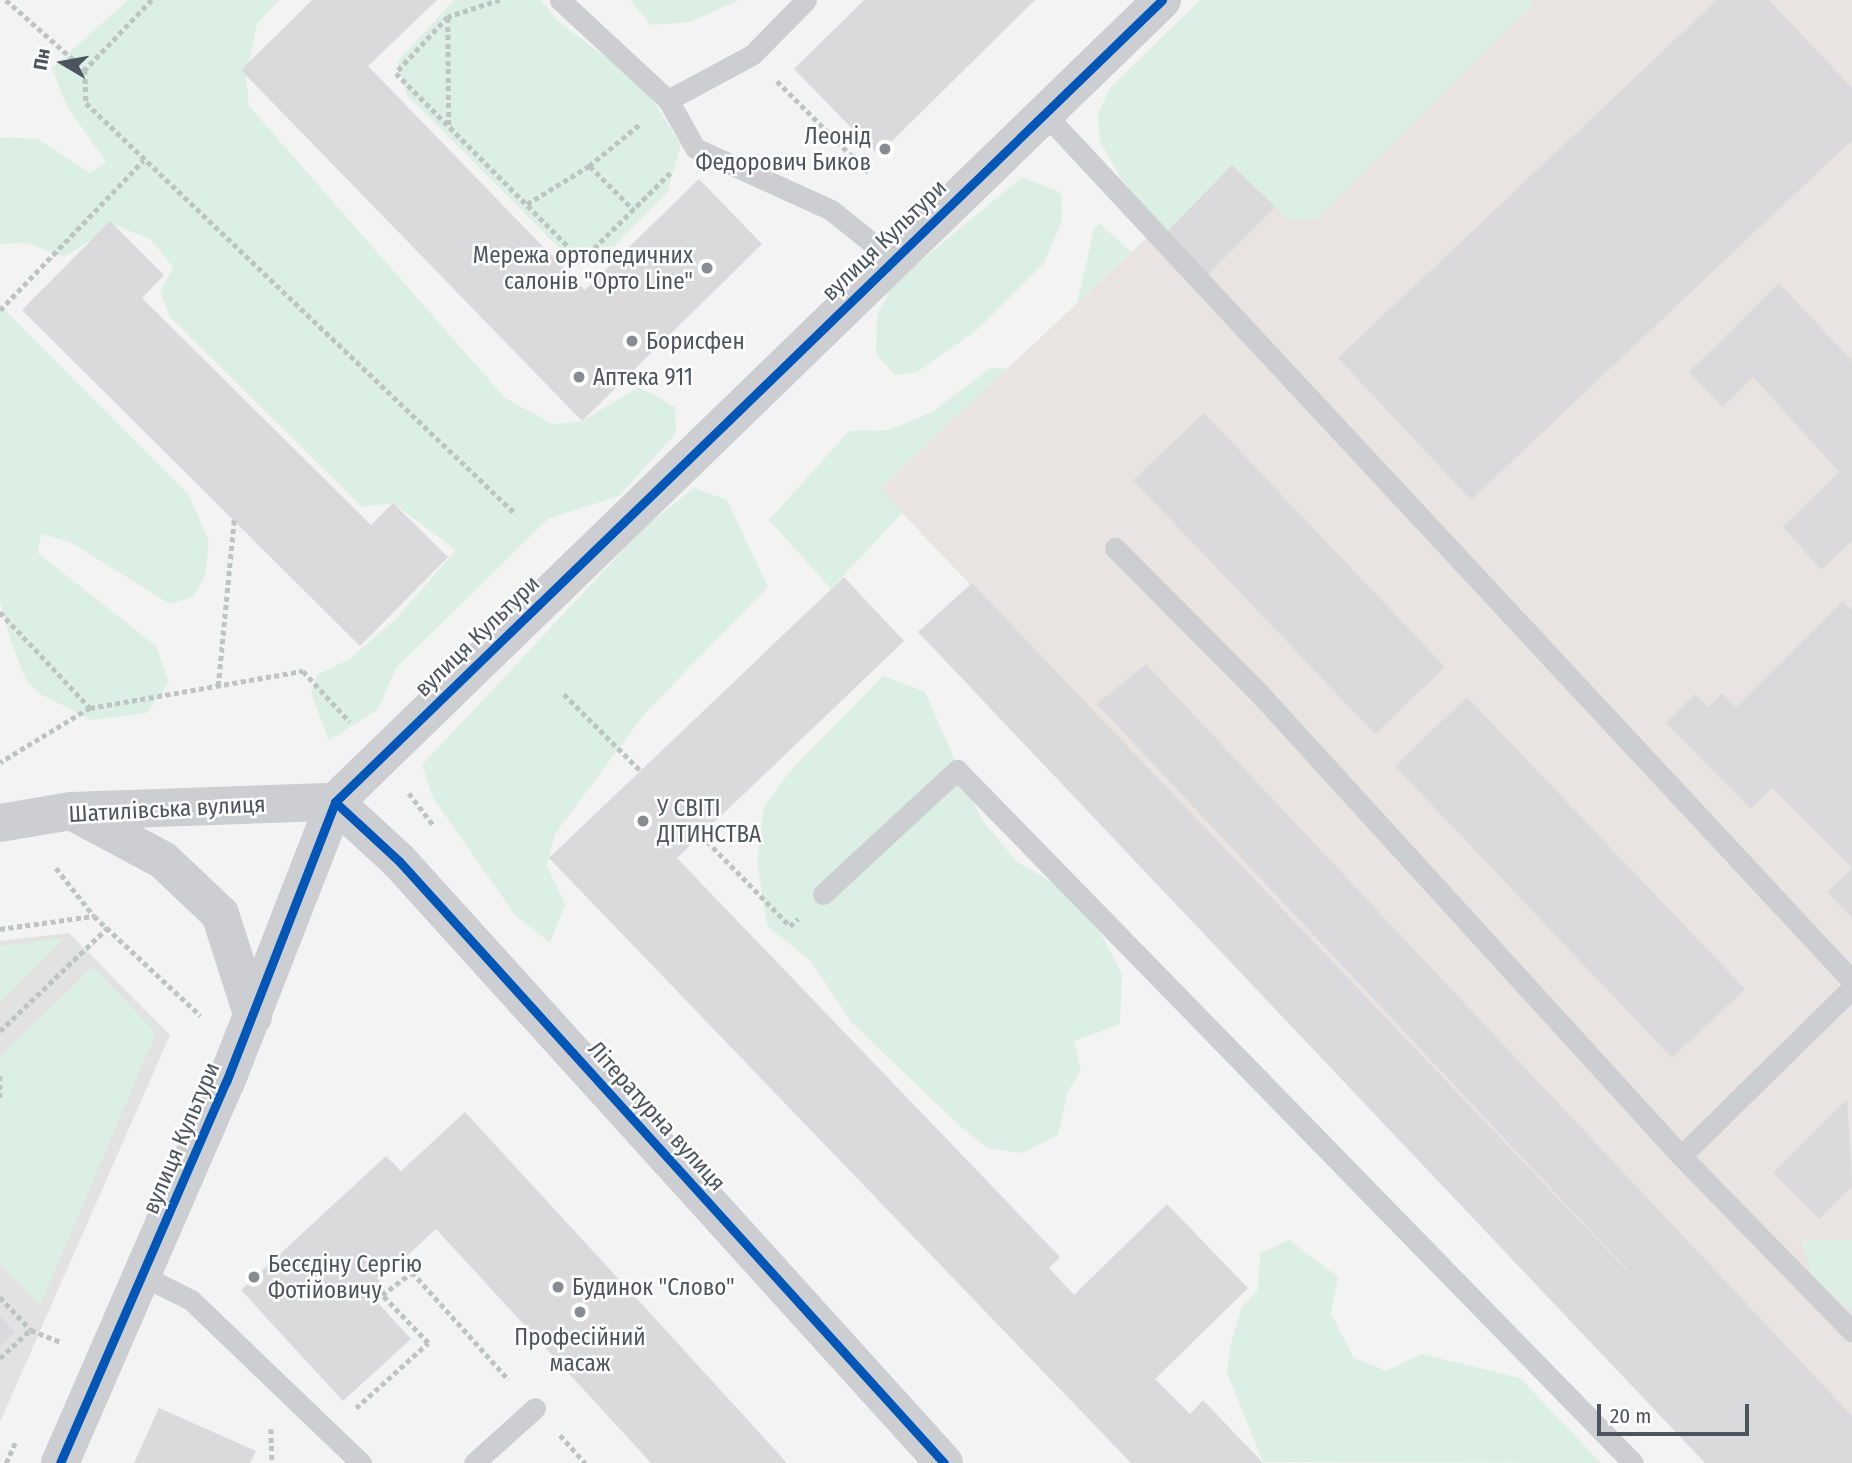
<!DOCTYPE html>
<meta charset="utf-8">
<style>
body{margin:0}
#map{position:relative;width:1852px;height:1463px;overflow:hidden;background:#f4f3f3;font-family:"Fira Sans Condensed",sans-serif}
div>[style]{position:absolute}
.education>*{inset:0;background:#e2e2e3}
.medical>*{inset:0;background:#e9e3e2}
.green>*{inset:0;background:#dbefe4}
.building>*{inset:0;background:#dadadc}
.path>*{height:4.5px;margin-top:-2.25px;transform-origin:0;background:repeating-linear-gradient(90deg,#bdc5c3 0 5px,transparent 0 8.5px)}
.service>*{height:21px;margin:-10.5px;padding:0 10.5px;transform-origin:10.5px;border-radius:10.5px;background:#cdced1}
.tertiary>*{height:38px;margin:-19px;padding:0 19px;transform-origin:19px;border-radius:19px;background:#cdced1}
.cycleway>*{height:9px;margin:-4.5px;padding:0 4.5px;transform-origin:4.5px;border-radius:4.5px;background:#0057b8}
.dots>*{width:19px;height:19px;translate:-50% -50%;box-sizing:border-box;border:4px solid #fff;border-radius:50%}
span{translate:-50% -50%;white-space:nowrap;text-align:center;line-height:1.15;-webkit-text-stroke:5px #fff;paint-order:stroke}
.poi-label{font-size:23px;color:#4c545e}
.right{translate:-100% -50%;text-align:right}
.left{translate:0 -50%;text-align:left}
.street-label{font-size:23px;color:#4c545e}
.north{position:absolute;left:28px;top:28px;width:70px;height:70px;-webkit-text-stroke:5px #fff;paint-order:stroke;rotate:280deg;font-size:19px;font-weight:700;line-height:28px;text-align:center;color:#4c545e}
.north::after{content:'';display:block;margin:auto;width:24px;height:32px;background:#4c545e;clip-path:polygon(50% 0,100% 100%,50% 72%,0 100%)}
.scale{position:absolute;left:1597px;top:1404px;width:152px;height:32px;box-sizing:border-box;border:4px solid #4c545e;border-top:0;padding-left:9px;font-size:21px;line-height:24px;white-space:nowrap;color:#4c545e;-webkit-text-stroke:5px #fff;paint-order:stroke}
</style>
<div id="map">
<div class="education">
<div style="clip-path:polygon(69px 933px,170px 1035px,0 1422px,0 941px)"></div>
</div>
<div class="medical">
<div style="clip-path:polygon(1379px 0,1852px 0,1852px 1463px,1809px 1463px,879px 489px,1152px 233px)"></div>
</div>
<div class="green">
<div style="clip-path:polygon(128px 0,279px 0,257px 24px,246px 76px,249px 106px,505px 398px,553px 424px,582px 421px,639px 387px,675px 407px,676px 433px,619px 496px,548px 519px,396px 668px,378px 709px,329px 741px,311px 693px,317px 675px,348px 660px,396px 619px,456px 550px,393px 503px,362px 507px,170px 317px,160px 292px,173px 267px,150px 239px,115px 225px,64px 257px,28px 243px,0 244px,0 137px,38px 139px,90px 173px,106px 162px,67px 106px,52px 68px)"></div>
<div style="clip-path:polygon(454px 0,541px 0,558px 21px,644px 86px,681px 145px,667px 193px,596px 265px,576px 265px,407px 95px,397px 62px)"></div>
<div style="clip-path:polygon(630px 0,739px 0,690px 22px,651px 25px)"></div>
<div style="clip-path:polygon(1200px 0,1532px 0,1533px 4px,1317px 219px,1290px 221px,1232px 165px,1166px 233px,1120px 177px,1100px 141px,1098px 114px,1109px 89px)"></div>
<div style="clip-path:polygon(1022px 177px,1061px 193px,1062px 220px,1044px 263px,977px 330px,917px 372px,895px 375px,876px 354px,877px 316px,893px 284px)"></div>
<div style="clip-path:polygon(1099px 223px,1131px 252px,1077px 303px,1094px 229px)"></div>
<div style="clip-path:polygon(0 305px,189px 495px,209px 542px,205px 576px,193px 597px,170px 604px,70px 542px,41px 534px,38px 553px,156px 646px,169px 682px,147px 713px,92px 720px,40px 694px,26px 680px,11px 641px,0 602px)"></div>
<div style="clip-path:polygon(990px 368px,1008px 368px,880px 488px,903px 512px,831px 589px,769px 520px,849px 431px,889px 430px,932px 412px)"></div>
<div style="clip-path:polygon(694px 488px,727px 500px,768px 587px,646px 712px,555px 834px,547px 865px,565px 905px,550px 943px,515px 915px,433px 798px,422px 765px,645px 527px)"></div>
<div style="clip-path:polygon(883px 676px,925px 692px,981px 819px,1017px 862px,1083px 900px,1122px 974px,1120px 1024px,1074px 1041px,1081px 1070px,1068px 1091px,1058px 1135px,1022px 1153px,988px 1148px,962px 1128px,852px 1023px,811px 961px,767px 926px,757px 861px,764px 807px,790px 771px)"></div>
<div style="clip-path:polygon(65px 938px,0 1002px,0 946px)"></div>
<div style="clip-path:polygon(93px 967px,156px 1033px,40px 1305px,0 1264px,0 1056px)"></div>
<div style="clip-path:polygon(1289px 1240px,1338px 1277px,1331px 1314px,1354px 1358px,1386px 1371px,1422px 1354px,1520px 1378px,1601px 1463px,1263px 1462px,1227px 1373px,1230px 1347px,1241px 1309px,1258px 1289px,1260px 1253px)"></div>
<div style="clip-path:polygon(1802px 1240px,1852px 1240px,1852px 1312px,1811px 1274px)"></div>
</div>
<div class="building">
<div style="clip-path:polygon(312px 0,437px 0,368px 66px,585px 290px,699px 179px,762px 244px,582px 421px,241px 70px)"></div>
<div style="clip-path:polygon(1035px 0,878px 155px,794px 69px,864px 0)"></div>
<div style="clip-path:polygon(1717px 0,1769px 0,1852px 88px,1852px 140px,1471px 500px,1338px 358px)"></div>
<div style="clip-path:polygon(1232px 165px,1275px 207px,1208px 275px,1166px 233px)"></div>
<div style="clip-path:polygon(110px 221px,164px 275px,142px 298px,371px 525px,393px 503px,448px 557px,360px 646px,22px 310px)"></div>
<div style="clip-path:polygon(1779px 283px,1852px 361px,1852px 541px,1821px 570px,1783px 527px,1839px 472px,1753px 377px,1723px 407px,1689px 372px)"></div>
<div style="clip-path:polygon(1204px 413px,1445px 667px,1375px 734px,1133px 480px)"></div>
<div style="clip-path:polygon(844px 577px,904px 641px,677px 858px,1060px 1257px,1049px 1268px,1074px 1295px,1167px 1204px,1248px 1288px,1155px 1379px,1190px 1414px,1203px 1400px,1263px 1463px,1131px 1463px,549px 858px)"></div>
<div style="clip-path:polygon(972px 583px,1727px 1376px,1097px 704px,1146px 664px,1852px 1416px,1852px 1463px,1705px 1463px,918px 632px)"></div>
<div style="clip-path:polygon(1843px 601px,1852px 610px,1852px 918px,1827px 892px,1852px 868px,1772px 788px,1751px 809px,1666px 723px,1695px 694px,1709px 707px,1722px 693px,1736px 707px)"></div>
<div style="clip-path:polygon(1467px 697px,1745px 989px,1672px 1058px,1395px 766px)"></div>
<div style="clip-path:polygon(1847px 1099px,1852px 1186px,1819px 1219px,1773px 1173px)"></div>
<div style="clip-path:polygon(465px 1112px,650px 1313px,787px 1463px,651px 1463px,436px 1229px,368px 1292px,411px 1339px,343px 1401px,241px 1290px,386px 1156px,401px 1171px)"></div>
<div style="clip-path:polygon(0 1316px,15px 1332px,0 1346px)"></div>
<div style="clip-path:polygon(159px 1408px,256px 1451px,250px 1463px,134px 1463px)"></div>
</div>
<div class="path">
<div style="left:6px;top:0;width:106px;rotate:41.5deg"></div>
<div style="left:152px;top:0;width:97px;rotate:133.7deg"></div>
<div style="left:85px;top:70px;width:33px;rotate:88deg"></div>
<div style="left:86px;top:103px;width:595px;rotate:43.71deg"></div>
<div style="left:500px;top:0;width:55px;rotate:161.9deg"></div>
<div style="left:448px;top:17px;width:76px;rotate:132.9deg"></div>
<div style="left:396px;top:73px;width:264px;rotate:45.2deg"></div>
<div style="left:582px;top:260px;width:124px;rotate:-44.7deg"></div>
<div style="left:448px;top:18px;width:107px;rotate:89.5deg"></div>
<div style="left:777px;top:81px;width:129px;rotate:45deg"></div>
<div style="left:590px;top:166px;width:62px;rotate:45deg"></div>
<div style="left:527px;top:204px;width:73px;rotate:-31.5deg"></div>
<div style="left:589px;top:166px;width:66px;rotate:-39.5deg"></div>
<div style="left:0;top:310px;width:207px;rotate:-46.2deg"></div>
<div style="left:0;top:612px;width:132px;rotate:46.8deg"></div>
<div style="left:90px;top:708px;width:105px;rotate:148.6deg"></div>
<div style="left:218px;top:686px;width:167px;rotate:-84.5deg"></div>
<div style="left:564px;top:694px;width:107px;rotate:45deg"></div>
<div style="left:90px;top:708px;width:216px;rotate:-9.9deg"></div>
<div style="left:303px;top:671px;width:69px;rotate:47.3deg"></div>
<div style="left:409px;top:793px;width:41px;rotate:52.9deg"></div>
<div style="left:701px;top:835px;width:127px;rotate:45.6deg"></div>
<div style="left:790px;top:926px;width:11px;rotate:-41deg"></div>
<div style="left:56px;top:868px;width:61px;rotate:51.6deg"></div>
<div style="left:94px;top:916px;width:146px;rotate:43.1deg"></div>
<div style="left:0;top:929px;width:94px;rotate:-8deg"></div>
<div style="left:0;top:1031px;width:149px;rotate:-43.9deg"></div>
<div style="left:0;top:1076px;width:23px;rotate:90deg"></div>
<div style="left:0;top:1297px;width:45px;rotate:46.8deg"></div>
<div style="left:31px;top:1330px;width:31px;rotate:22deg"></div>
<div style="left:0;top:1358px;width:41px;rotate:-43deg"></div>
<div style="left:356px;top:1408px;width:97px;rotate:-42.1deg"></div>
<div style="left:428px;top:1343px;width:66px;rotate:-133.8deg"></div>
<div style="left:382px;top:1295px;width:38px;rotate:-37deg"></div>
<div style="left:412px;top:1272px;width:145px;rotate:48.1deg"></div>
<div style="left:271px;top:1429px;width:34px;rotate:88deg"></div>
<div style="left:560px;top:1435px;width:38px;rotate:48deg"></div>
<div style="left:6px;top:1463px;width:24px;rotate:-66deg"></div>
</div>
<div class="service">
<div style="left:560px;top:0;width:147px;rotate:42.8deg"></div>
<div style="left:668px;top:100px;width:55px;rotate:60.6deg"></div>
<div style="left:695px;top:148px;width:149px;rotate:24.5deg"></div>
<div style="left:831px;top:210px;width:77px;rotate:38.7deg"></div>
<div style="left:668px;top:100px;width:95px;rotate:-28.2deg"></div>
<div style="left:752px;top:55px;width:77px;rotate:-45.5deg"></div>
<div style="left:1045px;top:114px;width:1184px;rotate:47.05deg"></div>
<div style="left:1115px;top:548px;width:204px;rotate:45.2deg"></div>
<div style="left:1259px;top:693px;width:626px;rotate:47.65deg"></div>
<div style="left:823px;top:894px;width:183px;rotate:-42.8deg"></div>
<div style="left:957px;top:770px;width:968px;rotate:45.71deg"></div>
<div style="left:1852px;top:988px;width:240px;rotate:135.5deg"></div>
<div style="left:1681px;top:1156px;width:245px;rotate:45.7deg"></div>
<div style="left:143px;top:1276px;width:54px;rotate:26.6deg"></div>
<div style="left:191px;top:1300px;width:236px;rotate:43.8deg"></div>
<div style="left:474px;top:1463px;width:82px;rotate:-42deg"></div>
</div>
<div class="tertiary">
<div style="left:335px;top:802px;width:87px;rotate:42.7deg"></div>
<div style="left:399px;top:861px;width:812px;rotate:47.84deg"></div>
<div style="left:73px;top:812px;width:102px;rotate:28.1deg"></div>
<div style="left:163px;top:860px;width:79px;rotate:43.5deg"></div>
<div style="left:220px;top:914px;width:108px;rotate:72.2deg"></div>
<div style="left:0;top:823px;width:72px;rotate:-9.6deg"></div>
<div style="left:71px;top:811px;width:264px;rotate:-2deg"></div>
<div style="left:60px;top:1463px;width:416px;rotate:-66.5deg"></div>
<div style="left:226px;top:1082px;width:300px;rotate:-68.7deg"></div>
<div style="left:335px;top:802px;width:1152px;rotate:-44.12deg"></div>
</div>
<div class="cycleway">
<div style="left:335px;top:802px;width:87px;rotate:42.7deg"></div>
<div style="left:399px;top:861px;width:812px;rotate:47.84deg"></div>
<div style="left:60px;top:1463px;width:416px;rotate:-66.5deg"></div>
<div style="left:226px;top:1082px;width:300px;rotate:-68.7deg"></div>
<div style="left:335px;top:802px;width:1152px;rotate:-44.12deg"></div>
</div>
<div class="dots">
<div style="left:885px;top:149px;background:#878c92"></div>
<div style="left:707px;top:268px;background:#878c92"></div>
<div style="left:632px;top:341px;background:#878c92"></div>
<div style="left:579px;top:377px;background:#878c92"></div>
<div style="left:643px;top:821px;background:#878c92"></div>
<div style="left:254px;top:1277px;background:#878c92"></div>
<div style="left:558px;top:1287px;background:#878c92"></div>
<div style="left:580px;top:1312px;background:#878c92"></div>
</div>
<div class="poi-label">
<span class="right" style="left:871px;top:149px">Леонід<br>Федорович Биков</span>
<span class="right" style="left:693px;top:268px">Мережа ортопедичних<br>салонiв "Орто Line"</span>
<span class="left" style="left:646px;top:341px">Борисфен</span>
<span class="left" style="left:593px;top:377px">Аптека 911</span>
<span class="left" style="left:657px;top:821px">У СВІТІ<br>ДІТИНСТВА</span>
<span class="left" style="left:268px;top:1277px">Бесєдіну Сергію<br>Фотійовичу</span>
<span class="left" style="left:572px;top:1287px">Будинок "Слово"</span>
<span style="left:580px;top:1350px">Професійний<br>масаж</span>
</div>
<div class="street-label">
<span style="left:884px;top:240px;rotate:-44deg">вулиця Культури</span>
<span style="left:477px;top:636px;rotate:-44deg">вулиця Культури</span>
<span style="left:167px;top:809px;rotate:-3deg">Шатилівська вулиця</span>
<span style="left:657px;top:1116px;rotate:48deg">Літературна вулиця</span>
<span style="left:181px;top:1138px;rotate:-67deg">вулиця Культури</span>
</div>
<div class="north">Пн</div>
<div class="scale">20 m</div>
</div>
